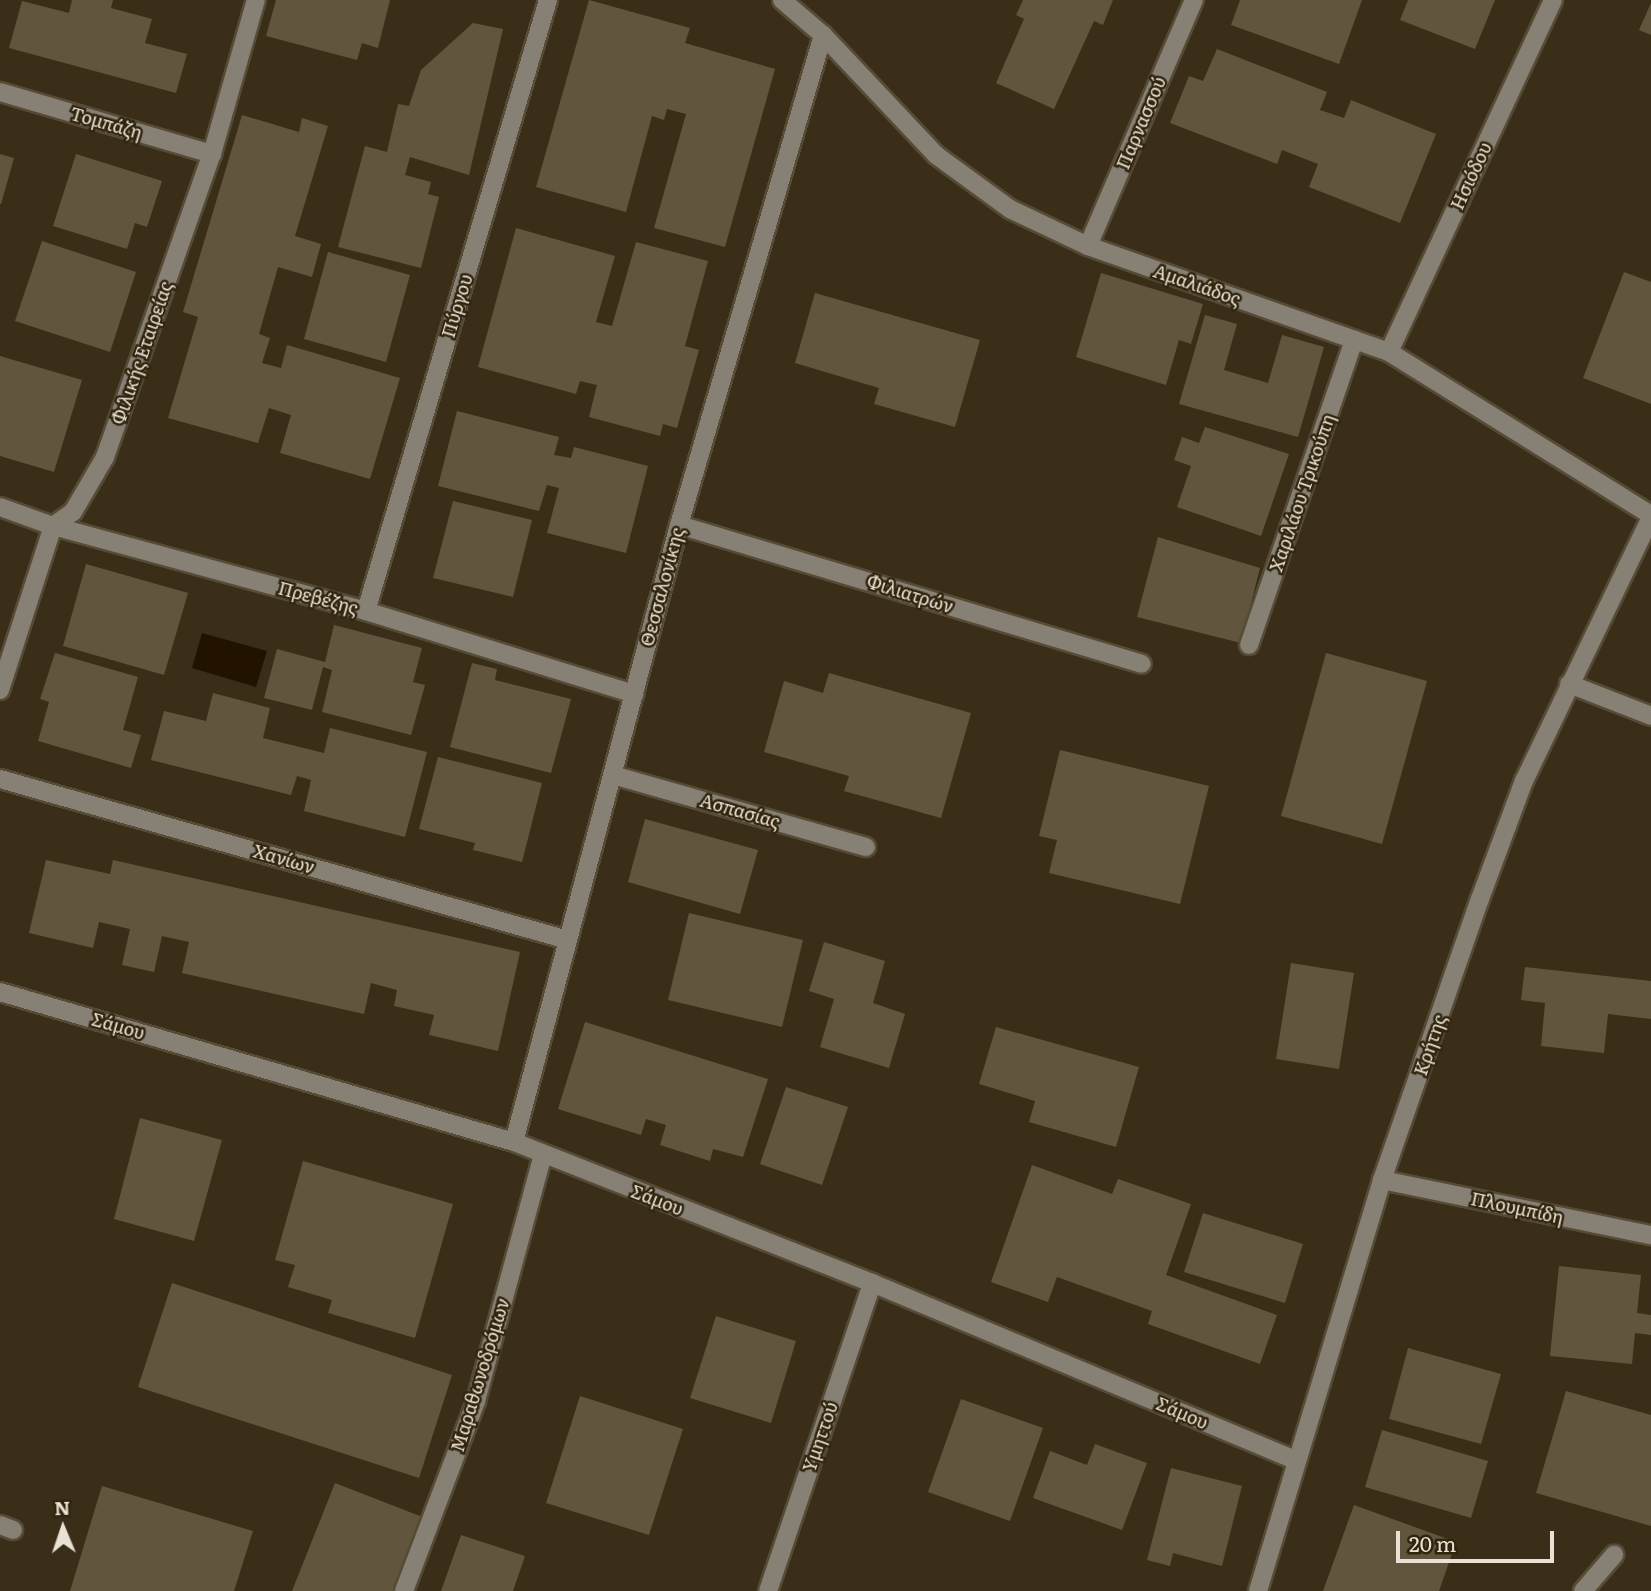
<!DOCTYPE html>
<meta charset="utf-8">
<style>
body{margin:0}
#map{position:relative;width:1651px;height:1591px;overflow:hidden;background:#3b2e18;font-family:Literata,serif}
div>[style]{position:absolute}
.water>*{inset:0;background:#211300}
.building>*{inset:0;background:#62553d}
.roads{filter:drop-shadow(2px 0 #574b36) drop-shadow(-2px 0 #574b36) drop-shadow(0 2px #574b36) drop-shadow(0 -2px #574b36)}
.minor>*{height:18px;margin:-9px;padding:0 9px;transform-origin:9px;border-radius:9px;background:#868075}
span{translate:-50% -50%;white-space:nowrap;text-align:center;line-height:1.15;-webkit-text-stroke:5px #31250e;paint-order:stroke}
.street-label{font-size:18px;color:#e9e2d4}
.north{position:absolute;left:28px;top:1493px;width:70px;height:70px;-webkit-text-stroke:5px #31250e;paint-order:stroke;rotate:358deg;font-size:19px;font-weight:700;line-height:28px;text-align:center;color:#e9e2d4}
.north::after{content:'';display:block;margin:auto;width:24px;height:32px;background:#e9e2d4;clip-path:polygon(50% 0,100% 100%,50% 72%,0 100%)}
.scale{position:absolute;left:1396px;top:1531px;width:158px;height:32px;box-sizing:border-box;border:4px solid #e9e2d4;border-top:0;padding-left:9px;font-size:21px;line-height:24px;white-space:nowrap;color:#e9e2d4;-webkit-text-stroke:5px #31250e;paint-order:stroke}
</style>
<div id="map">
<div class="water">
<div style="clip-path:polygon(202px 633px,267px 651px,256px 687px,192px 668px)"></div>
</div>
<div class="building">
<div style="clip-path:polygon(72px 0,113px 0,111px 8px,152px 19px,145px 43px,187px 54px,176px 93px,9px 48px,22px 1px,69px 13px)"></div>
<div style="clip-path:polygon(276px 0,390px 0,378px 48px,362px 43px,357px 60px,266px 36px)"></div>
<div style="clip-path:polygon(589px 0,690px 28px,685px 43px,775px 69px,725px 247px,654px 228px,686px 114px,667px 109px,664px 120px,652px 116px,626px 212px,536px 187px)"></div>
<div style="clip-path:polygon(1023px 0,1113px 0,1103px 25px,1094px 21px,1054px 109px,996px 83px,1024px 19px,1016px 15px)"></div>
<div style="clip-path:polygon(1240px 0,1362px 0,1339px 64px,1231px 25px)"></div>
<div style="clip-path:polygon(1408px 0,1495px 0,1475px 49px,1400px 20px)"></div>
<div style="clip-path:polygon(1651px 3px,1651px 35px,1639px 30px)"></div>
<div style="clip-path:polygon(473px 23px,503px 29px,469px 175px,410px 157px,405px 175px,431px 182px,428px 194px,439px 197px,421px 268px,338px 247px,365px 146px,387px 152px,398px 104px,409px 106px,421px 70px)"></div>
<div style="clip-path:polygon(1217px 49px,1327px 92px,1320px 110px,1344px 118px,1351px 100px,1436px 134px,1400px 223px,1309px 187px,1318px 164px,1282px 150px,1277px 164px,1170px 123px,1189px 76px,1203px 81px)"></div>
<div style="clip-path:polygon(242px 115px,299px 132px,302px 118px,328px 126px,295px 236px,321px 244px,312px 277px,278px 267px,259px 334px,270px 338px,262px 363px,281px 368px,287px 345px,400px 378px,370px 479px,280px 453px,291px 415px,269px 408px,258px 443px,168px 418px,198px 317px,183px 312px)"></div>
<div style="clip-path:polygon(0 154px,14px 158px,1px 204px,0 204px)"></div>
<div style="clip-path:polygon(76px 154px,162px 181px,147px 227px,135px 223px,127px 249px,53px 226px)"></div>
<div style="clip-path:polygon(516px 228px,615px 256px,596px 322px,612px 326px,636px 242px,708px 261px,685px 346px,699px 350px,677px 428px,663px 424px,660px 436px,589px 417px,597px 385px,580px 381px,576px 394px,478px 367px)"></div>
<div style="clip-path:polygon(42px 241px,136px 272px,110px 352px,15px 321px)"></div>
<div style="clip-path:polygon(328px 252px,410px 275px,386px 362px,304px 339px)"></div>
<div style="clip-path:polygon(1624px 272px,1651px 282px,1651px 404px,1583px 378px)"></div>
<div style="clip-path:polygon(1101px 273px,1203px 304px,1191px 344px,1179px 340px,1166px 385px,1076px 357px)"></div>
<div style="clip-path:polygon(815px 293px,980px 340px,955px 427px,874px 404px,879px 388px,795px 363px)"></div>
<div style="clip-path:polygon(1205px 315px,1237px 324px,1224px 370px,1268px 383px,1282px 335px,1324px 347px,1298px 437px,1179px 404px)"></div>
<div style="clip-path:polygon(0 356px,82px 380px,54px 472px,0 456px)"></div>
<div style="clip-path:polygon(457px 411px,559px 437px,554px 455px,571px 458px,574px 447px,648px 466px,626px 553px,547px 533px,559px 488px,547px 485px,539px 511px,438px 486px)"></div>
<div style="clip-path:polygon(1205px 427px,1289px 454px,1261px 536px,1177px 507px,1191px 466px,1174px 460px,1182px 437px,1199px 443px)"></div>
<div style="clip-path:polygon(453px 501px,532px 520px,513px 597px,433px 578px)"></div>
<div style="clip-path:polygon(1158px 537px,1260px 568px,1241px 643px,1137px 617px)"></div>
<div style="clip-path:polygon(86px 564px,188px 593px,164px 675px,63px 646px)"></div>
<div style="clip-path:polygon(334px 625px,422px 648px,413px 682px,425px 685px,411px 735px,322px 712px,332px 670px,323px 667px,312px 710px,264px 698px,277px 649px,325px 662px)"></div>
<div style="clip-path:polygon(55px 653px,138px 677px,123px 730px,141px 735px,131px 768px,38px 741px,49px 702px,40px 699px)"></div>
<div style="clip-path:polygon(1326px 653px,1427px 681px,1382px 844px,1281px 816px)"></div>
<div style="clip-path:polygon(472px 663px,497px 669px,495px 680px,571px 699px,551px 773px,450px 747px)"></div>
<div style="clip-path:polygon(829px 673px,971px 713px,941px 818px,844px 791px,849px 776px,764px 752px,784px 681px,823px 693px)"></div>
<div style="clip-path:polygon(213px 693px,270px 708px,263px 738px,324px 753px,330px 728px,427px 752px,405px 837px,304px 811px,311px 780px,297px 776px,291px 795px,151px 760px,164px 711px,206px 721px)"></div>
<div style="clip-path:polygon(1060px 750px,1209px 786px,1180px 904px,1049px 873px,1057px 840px,1039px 836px)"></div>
<div style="clip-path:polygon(438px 757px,542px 783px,522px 862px,473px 850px,475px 843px,419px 829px)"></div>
<div style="clip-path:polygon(645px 819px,758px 850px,740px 914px,628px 882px)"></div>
<div style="clip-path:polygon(46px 860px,110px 874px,113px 860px,520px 952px,498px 1051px,429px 1035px,434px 1015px,394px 1006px,397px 990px,371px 983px,364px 1014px,182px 973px,189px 942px,162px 936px,154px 972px,122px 965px,130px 929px,99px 922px,93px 948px,29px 933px)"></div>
<div style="clip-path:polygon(689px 913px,803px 940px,782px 1027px,668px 1000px)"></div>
<div style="clip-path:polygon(824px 942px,885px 961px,873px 1003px,905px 1014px,889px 1068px,820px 1047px,834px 999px,809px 991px)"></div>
<div style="clip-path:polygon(1291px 963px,1354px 973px,1339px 1069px,1276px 1059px)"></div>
<div style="clip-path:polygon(1525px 967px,1651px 981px,1651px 1019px,1608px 1014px,1604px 1053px,1541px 1046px,1545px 1003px,1521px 1000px)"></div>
<div style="clip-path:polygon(585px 1022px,768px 1079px,743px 1157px,713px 1149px,710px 1161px,660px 1145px,666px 1125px,646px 1119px,641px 1135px,558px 1109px)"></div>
<div style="clip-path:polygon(996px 1027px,1139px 1067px,1116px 1147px,1029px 1122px,1035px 1101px,979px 1084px)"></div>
<div style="clip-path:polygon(786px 1087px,848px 1107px,822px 1185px,760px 1164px)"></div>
<div style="clip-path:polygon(140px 1118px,222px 1140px,194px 1241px,114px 1219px)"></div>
<div style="clip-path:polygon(303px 1161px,453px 1204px,415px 1338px,328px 1313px,332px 1300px,288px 1287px,295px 1265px,275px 1260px)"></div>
<div style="clip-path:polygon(1032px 1165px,1112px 1194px,1118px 1179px,1191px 1204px,1166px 1275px,1277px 1315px,1260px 1364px,1148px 1324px,1152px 1311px,1057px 1277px,1048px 1302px,991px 1282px)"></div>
<div style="clip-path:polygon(1203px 1213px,1303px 1244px,1285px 1303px,1184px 1272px)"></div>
<div style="clip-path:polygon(1559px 1266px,1641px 1275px,1637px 1313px,1651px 1315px,1651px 1335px,1635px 1333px,1632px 1364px,1550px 1356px)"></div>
<div style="clip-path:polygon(172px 1283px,452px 1375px,419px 1478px,138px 1387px)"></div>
<div style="clip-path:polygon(716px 1316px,796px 1341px,771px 1423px,690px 1398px)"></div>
<div style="clip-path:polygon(1408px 1348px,1501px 1374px,1481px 1444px,1389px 1419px)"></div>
<div style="clip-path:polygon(1566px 1391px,1651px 1415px,1651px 1526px,1536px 1493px)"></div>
<div style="clip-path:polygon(580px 1396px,683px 1429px,649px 1535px,546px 1503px)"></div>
<div style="clip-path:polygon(961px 1399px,1043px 1428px,1010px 1521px,928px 1492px)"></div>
<div style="clip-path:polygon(1382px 1430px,1488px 1461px,1471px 1518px,1365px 1487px)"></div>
<div style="clip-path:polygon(1095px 1444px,1147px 1463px,1122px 1530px,1033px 1498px,1050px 1451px,1087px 1465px)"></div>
<div style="clip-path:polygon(1171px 1468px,1242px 1486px,1222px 1566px,1173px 1553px,1170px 1566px,1147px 1560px)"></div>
<div style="clip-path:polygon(335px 1483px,425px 1518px,396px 1591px,292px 1591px)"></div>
<div style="clip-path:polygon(102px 1486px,253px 1531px,234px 1591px,70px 1591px)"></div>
<div style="clip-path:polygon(1354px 1505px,1456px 1542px,1439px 1591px,1323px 1591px)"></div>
<div style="clip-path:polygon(461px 1535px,525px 1556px,513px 1591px,441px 1591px)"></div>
</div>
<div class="roads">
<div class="minor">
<div style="left:782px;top:0;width:54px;rotate:40.5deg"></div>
<div style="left:823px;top:35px;width:165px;rotate:46.7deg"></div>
<div style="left:936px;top:155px;width:92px;rotate:36.1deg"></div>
<div style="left:1010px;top:209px;width:86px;rotate:25.4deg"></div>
<div style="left:1088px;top:246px;width:319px;rotate:19.4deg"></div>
<div style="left:1389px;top:352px;width:309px;rotate:31.9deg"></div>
<div style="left:0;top:92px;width:221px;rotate:16.3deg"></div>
<div style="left:1088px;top:246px;width:268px;rotate:-66.7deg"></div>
<div style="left:1389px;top:352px;width:388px;rotate:-65deg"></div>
<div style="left:0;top:507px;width:56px;rotate:19.7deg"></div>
<div style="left:53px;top:526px;width:324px;rotate:15.2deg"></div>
<div style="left:366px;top:611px;width:281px;rotate:17.2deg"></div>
<div style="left:679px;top:525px;width:483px;rotate:16.7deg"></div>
<div style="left:366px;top:611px;width:638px;rotate:-73.41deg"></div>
<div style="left:1249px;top:645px;width:323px;rotate:-71deg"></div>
<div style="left:1569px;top:684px;width:88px;rotate:21.3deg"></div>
<div style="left:0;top:690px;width:172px;rotate:-72.1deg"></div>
<div style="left:53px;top:526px;width:24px;rotate:-35deg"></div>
<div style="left:73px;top:512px;width:64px;rotate:-59.8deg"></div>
<div style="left:105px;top:457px;width:321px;rotate:-70.6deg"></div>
<div style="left:212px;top:154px;width:160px;rotate:-74.1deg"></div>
<div style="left:613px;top:775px;width:263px;rotate:15.9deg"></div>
<div style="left:0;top:779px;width:590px;rotate:15.83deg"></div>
<div style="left:0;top:992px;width:535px;rotate:16.27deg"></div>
<div style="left:514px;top:1142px;width:385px;rotate:21.5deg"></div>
<div style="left:872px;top:1283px;width:459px;rotate:22.7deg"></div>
<div style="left:514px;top:1142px;width:639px;rotate:-75.03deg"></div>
<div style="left:679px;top:525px;width:511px;rotate:-73.62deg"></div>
<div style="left:1382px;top:1180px;width:275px;rotate:11.6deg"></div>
<div style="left:0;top:1525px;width:14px;rotate:21deg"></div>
<div style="left:404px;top:1591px;width:203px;rotate:-69.2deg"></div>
<div style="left:476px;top:1401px;width:255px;rotate:-74.8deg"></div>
<div style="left:768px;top:1591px;width:325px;rotate:-71.3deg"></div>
<div style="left:1258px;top:1591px;width:429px;rotate:-73.2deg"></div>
<div style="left:1382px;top:1180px;width:298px;rotate:-70.8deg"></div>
<div style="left:1480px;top:899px;width:126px;rotate:-69.6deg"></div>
<div style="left:1524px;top:781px;width:293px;rotate:-64.3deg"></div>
<div style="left:1583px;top:1591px;width:48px;rotate:-49.3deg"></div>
</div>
</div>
<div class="street-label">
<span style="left:106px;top:123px;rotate:16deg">Τομπάζη</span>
<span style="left:1141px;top:123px;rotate:-67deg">Παρνασσού</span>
<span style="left:1471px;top:176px;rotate:-65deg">Ησιόδου</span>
<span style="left:1197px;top:285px;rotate:19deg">Αμαλιάδος</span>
<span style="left:457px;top:306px;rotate:-73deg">Πύργου</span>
<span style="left:142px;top:353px;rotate:-71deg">Φιλικής Εταιρείας</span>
<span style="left:1302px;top:493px;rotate:-71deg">Χαριλάου Τρικούπη</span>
<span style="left:662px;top:587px;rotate:-75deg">Θεσσαλονίκης</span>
<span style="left:910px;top:594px;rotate:17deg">Φιλιατρών</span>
<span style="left:318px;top:598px;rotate:15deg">Πρεβέζης</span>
<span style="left:740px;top:811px;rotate:16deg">Ασπασίας</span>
<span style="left:284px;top:859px;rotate:16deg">Χανίων</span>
<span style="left:118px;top:1026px;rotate:16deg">Σάμου</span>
<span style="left:1430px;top:1045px;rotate:-71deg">Κρήτης</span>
<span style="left:657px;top:1200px;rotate:21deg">Σάμου</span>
<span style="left:1517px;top:1208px;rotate:12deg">Πλουμπίδη</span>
<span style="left:480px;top:1375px;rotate:-73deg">Μαραθωνοδρόμων</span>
<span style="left:1182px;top:1413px;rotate:23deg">Σάμου</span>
<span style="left:820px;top:1437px;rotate:-71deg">Υμηττού</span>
</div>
<div class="north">N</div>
<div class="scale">20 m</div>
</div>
